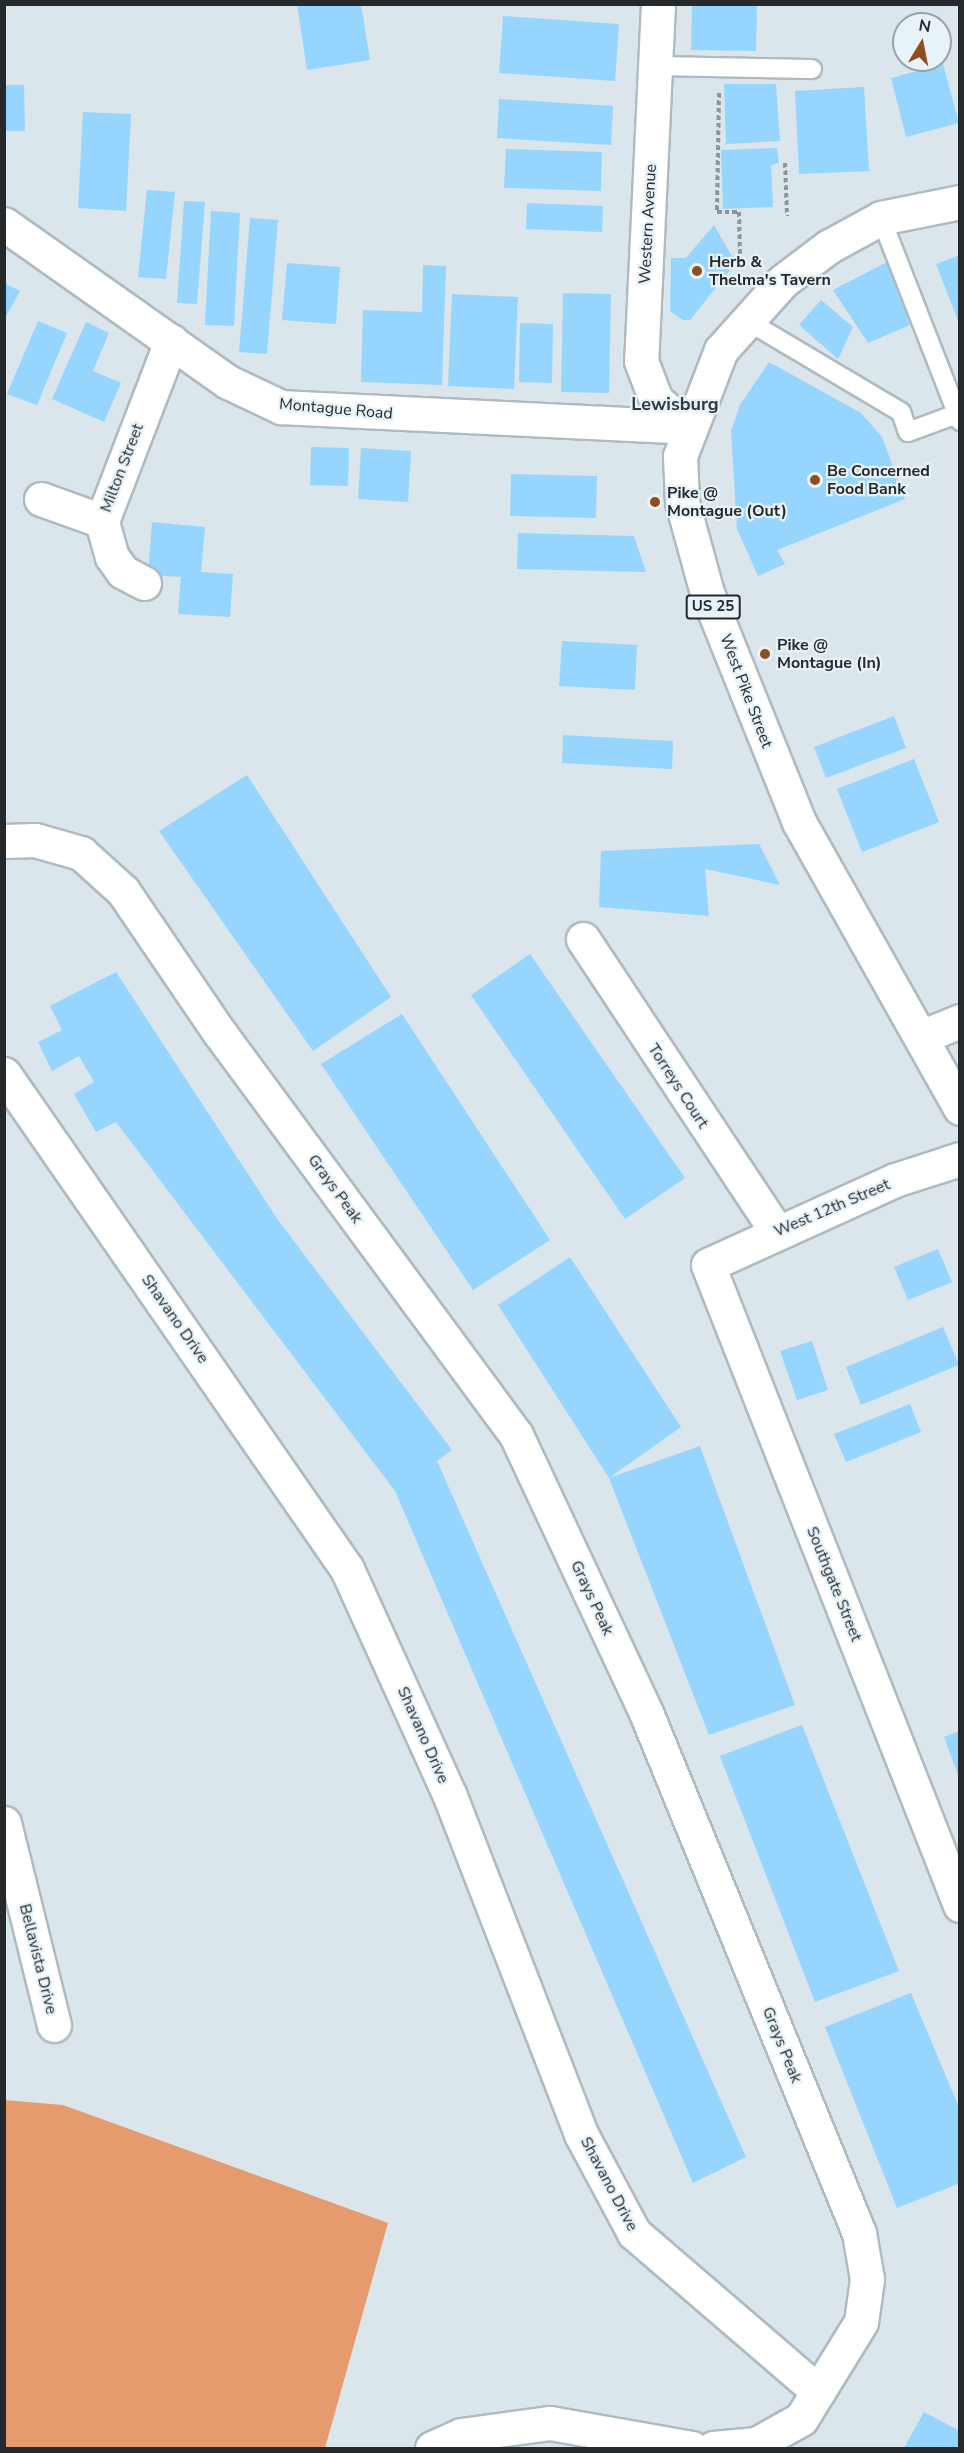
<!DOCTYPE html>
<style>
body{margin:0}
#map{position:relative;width:964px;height:2453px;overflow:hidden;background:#dae5ec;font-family:"Nunito Sans",sans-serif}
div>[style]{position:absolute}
.forest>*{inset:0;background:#e59b6e}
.building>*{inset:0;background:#96d5fd}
.path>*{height:4px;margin-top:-2px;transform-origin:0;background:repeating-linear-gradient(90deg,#8d959a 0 4.5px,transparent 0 7.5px)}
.roads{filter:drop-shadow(2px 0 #afbac1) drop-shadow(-2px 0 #afbac1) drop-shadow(0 2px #afbac1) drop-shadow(0 -2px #afbac1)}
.service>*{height:18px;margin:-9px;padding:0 9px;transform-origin:9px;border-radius:9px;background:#fff}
.minor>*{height:33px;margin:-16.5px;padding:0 16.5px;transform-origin:16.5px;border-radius:16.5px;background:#fff}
.tertiary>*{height:33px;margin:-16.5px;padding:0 16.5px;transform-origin:16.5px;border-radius:16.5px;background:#fff}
.primary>*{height:33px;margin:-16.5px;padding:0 16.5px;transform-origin:16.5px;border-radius:16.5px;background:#fff}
.dots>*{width:16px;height:16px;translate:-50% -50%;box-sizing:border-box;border:3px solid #e7f2f9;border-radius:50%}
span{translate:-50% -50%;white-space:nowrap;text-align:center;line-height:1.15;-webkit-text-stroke:4.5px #e7f2f9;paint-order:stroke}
.shield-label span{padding:2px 4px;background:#e7f2f9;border:2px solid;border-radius:4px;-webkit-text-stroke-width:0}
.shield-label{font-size:15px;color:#25292c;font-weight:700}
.street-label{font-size:16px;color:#25292c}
.poi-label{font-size:16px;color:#25292c;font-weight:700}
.left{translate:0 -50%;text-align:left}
.neighbourhood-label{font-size:18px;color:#2f383d;font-weight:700}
.frame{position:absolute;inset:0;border:6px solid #25292c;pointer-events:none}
.north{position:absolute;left:892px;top:12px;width:60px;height:60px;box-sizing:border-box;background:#e7f2f9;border:2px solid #99a2a7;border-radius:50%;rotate:10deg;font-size:16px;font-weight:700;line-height:24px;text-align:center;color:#25292c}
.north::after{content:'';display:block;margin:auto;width:21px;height:27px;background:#904d1e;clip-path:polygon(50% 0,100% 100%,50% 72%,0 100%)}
</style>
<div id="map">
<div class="forest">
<div style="clip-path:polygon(4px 2100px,63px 2105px,388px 2223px,325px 2448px,5px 2448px)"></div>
</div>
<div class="building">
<div style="clip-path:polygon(297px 4px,361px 4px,370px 60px,307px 70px)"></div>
<div style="clip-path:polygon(692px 4px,757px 4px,756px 51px,691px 50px)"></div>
<div style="clip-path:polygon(503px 16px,619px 24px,615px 81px,499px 73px)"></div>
<div style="clip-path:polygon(943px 64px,959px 123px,906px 137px,891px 78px)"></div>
<div style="clip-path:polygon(724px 84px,776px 84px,780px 141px,726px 144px)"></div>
<div style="clip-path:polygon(4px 85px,24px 85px,25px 131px,4px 131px)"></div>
<div style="clip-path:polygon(864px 87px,869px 171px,799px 174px,795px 91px)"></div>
<div style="clip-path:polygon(499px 99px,613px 106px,611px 145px,497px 138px)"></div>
<div style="clip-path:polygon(83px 112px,131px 114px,126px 211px,78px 208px)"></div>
<div style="clip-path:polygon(777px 148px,779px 163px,771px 165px,773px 207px,723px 209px,721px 150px)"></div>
<div style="clip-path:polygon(506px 149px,602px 152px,601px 191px,504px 188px)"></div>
<div style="clip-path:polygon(147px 190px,175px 192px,166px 279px,138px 277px)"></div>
<div style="clip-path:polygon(184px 201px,205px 202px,197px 304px,177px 303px)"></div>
<div style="clip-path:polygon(527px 203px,603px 206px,602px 232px,526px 229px)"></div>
<div style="clip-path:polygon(211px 211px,240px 213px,234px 326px,205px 325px)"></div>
<div style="clip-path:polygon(250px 218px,278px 220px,267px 354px,239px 352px)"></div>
<div style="clip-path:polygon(714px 225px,733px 258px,726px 267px,730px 270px,690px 320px,683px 320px,670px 311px,671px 258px,686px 258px)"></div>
<div style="clip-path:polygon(960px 255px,960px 323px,959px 323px,936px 264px)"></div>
<div style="clip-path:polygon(887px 262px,910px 325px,868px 343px,833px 290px)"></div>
<div style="clip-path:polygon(287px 263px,340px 267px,336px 324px,282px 320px)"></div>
<div style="clip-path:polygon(423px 265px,446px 266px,442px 385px,361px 382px,363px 310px,422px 312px)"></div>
<div style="clip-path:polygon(4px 283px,20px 291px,4px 320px)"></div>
<div style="clip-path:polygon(563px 293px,611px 294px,609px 393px,561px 392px)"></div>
<div style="clip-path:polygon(452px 294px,518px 297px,514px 389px,448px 386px)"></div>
<div style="clip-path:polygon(821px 300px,853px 327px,838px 359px,799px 325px)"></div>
<div style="clip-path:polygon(38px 321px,67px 333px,37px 405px,7px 394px)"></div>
<div style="clip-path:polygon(86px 322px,109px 333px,93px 371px,121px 383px,104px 422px,52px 399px)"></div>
<div style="clip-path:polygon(520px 323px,553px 324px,552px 383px,519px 382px)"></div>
<div style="clip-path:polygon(769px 362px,861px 413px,882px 437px,905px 499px,777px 550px,785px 564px,758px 576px,737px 529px,731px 431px,740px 405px)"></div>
<div style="clip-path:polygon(311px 447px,349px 448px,348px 486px,310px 485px)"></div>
<div style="clip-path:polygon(361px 448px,411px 451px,408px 502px,358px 499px)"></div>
<div style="clip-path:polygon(511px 474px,597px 476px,596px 518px,510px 516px)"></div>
<div style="clip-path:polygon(152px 522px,205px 527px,201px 572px,233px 574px,230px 617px,178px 614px,181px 577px,148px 575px)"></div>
<div style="clip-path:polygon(518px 533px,634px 536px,646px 572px,517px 569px)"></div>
<div style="clip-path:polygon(562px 641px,637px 645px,635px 690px,559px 686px)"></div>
<div style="clip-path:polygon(894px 716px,906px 748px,826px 778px,814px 747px)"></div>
<div style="clip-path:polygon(563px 735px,673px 741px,672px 769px,562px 763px)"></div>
<div style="clip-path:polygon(914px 759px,939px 822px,862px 852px,837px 789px)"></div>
<div style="clip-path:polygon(247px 775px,391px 997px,313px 1051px,159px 831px)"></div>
<div style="clip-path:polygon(759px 844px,780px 885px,705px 869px,709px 916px,599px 907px,601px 851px)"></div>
<div style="clip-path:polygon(530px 954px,685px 1178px,625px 1219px,471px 995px)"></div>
<div style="clip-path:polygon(116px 972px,278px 1220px,452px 1450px,437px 1461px,746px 2157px,693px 2183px,395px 1491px,116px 1122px,96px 1132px,74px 1094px,94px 1082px,79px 1056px,52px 1071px,38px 1042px,62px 1030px,50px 1006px)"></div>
<div style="clip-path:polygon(402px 1014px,550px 1240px,473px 1290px,321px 1064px)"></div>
<div style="clip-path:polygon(938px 1249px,952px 1282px,908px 1300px,894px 1267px)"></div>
<div style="clip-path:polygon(570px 1257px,681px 1427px,609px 1478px,700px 1446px,795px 1705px,709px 1735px,609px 1478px,498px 1305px)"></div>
<div style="clip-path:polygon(943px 1327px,959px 1365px,861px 1405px,846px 1367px)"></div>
<div style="clip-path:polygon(812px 1341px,828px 1390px,797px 1400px,780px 1351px)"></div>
<div style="clip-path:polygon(910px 1404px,921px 1432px,846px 1462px,834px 1434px)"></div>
<div style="clip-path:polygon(802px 1725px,899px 1971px,815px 2002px,720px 1756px)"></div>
<div style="clip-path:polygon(960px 1731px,960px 1777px,959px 1777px,944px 1737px)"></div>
<div style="clip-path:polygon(911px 1993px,960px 2110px,960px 2183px,897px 2208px,825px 2027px)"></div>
<div style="clip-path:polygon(924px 2412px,960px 2431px,960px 2448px,904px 2448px)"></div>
</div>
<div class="path">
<div style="left:719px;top:93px;width:119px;rotate:91deg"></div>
<div style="left:717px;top:212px;width:22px"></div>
<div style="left:739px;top:212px;width:44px;rotate:88.7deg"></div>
<div style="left:785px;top:163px;width:53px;rotate:87.8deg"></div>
</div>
<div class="roads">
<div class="service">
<div style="left:655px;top:66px;width:157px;rotate:1.1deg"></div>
<div style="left:881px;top:218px;width:218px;rotate:68.7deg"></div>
<div style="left:746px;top:320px;width:180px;rotate:30.7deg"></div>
<div style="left:901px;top:412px;width:21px;rotate:71deg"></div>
<div style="left:908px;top:432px;width:52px;rotate:-20.2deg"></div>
</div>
<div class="minor">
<div style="left:41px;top:499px;width:65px;rotate:19.8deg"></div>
<div style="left:144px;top:583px;width:24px;rotate:-152deg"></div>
<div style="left:123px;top:572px;width:19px;rotate:-126deg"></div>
<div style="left:112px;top:557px;width:37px;rotate:-106deg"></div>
<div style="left:102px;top:521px;width:193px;rotate:-69deg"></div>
<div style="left:4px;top:841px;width:31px;rotate:-2deg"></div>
<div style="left:35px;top:840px;width:48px;rotate:15.8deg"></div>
<div style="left:81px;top:853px;width:57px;rotate:42.1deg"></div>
<div style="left:123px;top:891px;width:171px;rotate:55.8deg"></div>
<div style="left:219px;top:1032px;width:501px;rotate:53.61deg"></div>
<div style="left:516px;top:1435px;width:309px;rotate:64.9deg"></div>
<div style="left:647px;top:1715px;width:560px;rotate:67.74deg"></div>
<div style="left:859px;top:2233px;width:47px;rotate:80.1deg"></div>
<div style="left:867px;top:2279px;width:43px;rotate:97.9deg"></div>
<div style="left:861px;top:2322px;width:114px;rotate:121.7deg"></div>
<div style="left:801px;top:2419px;width:51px;rotate:150.9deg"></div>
<div style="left:756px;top:2444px;width:43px;rotate:174.7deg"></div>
<div style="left:583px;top:939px;width:350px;rotate:56.5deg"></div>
<div style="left:923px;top:1036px;width:40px;rotate:-22deg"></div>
<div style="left:4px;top:1074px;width:602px;rotate:55.28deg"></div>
<div style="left:347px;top:1569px;width:249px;rotate:65.6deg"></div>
<div style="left:450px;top:1796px;width:362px;rotate:68.8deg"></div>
<div style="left:581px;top:2134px;width:112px;rotate:61.8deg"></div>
<div style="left:634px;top:2233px;width:243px;rotate:40.7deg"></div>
<div style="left:960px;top:1159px;width:68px;rotate:162.1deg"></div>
<div style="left:895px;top:1180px;width:205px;rotate:155.6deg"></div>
<div style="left:708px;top:1265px;width:688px;rotate:68.51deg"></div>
<div style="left:4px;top:1823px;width:208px;rotate:76.1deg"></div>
<div style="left:432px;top:2448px;width:32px;rotate:-24deg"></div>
<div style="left:461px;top:2435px;width:90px;rotate:-7.7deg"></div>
<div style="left:550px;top:2423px;width:144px;rotate:10deg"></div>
</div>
<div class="tertiary">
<div style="left:658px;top:4px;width:357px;rotate:92.7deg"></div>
<div style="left:641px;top:361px;width:42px;rotate:69deg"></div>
<div style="left:656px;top:400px;width:41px;rotate:41.1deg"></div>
<div style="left:4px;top:224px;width:274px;rotate:35.2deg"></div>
<div style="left:228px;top:382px;width:59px;rotate:25.3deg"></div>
<div style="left:281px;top:407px;width:406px;rotate:2.8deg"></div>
</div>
<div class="primary">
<div style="left:960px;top:202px;width:81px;rotate:168.6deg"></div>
<div style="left:881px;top:218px;width:60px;rotate:151.3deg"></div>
<div style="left:828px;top:247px;width:56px;rotate:142.9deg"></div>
<div style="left:783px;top:281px;width:93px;rotate:131.9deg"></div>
<div style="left:721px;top:350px;width:114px;rotate:111.1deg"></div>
<div style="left:680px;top:456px;width:46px;rotate:87.5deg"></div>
<div style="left:682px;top:502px;width:94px;rotate:74.6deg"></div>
<div style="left:707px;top:593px;width:247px;rotate:68.1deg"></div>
<div style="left:799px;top:822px;width:328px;rotate:60.6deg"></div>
</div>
</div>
<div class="dots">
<div style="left:697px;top:271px;background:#904d1e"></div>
<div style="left:815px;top:480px;background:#904d1e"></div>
<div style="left:655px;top:502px;background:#904d1e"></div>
<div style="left:765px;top:654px;background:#904d1e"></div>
</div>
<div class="shield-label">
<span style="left:713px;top:607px">US 25</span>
</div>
<div class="street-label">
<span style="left:648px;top:224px;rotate:-87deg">Western Avenue</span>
<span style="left:336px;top:409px;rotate:5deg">Montague Road</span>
<span style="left:122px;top:468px;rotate:-69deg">Milton Street</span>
<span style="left:746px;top:691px;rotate:69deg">West Pike Street</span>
<span style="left:678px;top:1086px;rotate:57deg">Torreys Court</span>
<span style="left:335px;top:1189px;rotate:54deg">Grays Peak</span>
<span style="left:832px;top:1208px;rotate:-23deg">West 12th Street</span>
<span style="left:175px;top:1319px;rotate:55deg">Shavano Drive</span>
<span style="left:834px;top:1584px;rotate:68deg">Southgate Street</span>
<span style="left:592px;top:1598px;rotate:65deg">Grays Peak</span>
<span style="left:423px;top:1735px;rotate:66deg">Shavano Drive</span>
<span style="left:38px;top:1959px;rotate:76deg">Bellavista Drive</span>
<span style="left:782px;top:2045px;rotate:68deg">Grays Peak</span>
<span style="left:609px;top:2184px;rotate:62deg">Shavano Drive</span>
</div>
<div class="poi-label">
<span class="left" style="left:709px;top:271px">Herb &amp;<br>Thelma's Tavern</span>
<span class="left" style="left:827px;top:480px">Be Concerned<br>Food Bank</span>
<span class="left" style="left:667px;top:502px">Pike @<br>Montague (Out)</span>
<span class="left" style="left:777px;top:654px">Pike @<br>Montague (In)</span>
</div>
<div class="neighbourhood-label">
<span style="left:675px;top:404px">Lewisburg</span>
</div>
<div class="frame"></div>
<div class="north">N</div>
</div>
